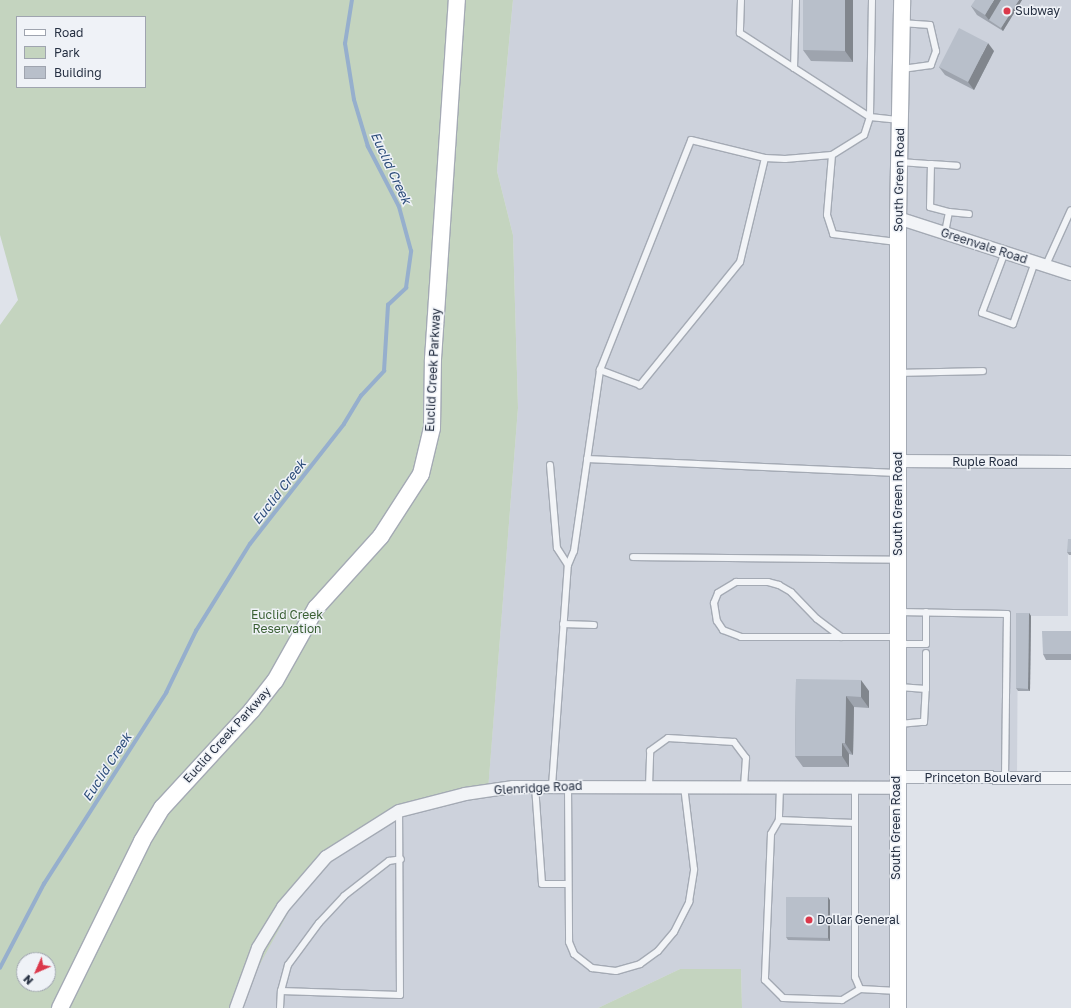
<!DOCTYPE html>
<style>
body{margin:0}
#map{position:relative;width:1071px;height:1008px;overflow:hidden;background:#dfe3ea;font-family:"Golos Text",sans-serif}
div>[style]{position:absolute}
.built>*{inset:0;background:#cdd2dc}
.green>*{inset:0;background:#c4d4bf}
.stream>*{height:3.5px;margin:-1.75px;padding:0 1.75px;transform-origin:1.75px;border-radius:1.75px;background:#96afcd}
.roads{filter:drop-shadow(1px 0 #a4aab4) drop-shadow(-1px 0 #a4aab4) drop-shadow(0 1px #a4aab4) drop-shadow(0 -1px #a4aab4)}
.lane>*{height:6px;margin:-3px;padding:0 3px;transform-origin:3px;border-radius:3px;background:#f2f4f7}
.street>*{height:12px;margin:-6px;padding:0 6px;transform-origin:6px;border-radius:6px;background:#f2f4f7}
.secondary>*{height:16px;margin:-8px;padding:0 8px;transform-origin:8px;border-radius:8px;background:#fff}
.wall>*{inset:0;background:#9ea4ae}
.shaded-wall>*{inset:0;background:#81868d}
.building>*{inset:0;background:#b8bfca}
.dots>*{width:11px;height:11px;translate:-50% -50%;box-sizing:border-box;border:2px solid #eff2f7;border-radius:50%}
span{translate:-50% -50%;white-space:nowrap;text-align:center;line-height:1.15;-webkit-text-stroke:3px #eff2f7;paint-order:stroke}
.poi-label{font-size:12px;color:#263042}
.left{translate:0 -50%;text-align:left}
.street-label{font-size:12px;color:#263042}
.park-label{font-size:12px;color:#395f32}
.water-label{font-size:13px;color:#2c4d7a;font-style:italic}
.legend{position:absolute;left:16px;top:16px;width:130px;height:72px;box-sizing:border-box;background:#eff2f7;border:1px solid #9fa4af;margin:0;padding:5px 7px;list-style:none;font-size:12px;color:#263042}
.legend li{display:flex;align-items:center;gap:8px;height:20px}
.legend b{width:20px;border:1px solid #9fa4af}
.north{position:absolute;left:16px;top:952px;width:40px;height:40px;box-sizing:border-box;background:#eff2f7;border:1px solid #9fa4af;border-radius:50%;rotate:225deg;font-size:11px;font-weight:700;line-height:16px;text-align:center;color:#263042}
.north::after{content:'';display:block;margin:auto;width:14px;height:18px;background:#db384b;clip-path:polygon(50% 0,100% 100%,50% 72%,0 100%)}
</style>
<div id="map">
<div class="built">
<div style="clip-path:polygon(513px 0,1071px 0,1071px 540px,1068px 540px,1068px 616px,1018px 616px,1017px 778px,896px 777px,898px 1008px,742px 1008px,741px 969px,680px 969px,598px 1008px,236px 1008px,258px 948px,326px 857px,399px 811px,488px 790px,518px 408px,513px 235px,497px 171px)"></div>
</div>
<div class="green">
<div style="clip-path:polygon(evenodd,0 0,513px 0,497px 171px,513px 235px,518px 408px,488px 791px,399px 811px,326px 857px,306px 880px,236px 1008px,0 1008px,0 325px,18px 300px,0 235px,0 0,17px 17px,145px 17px,145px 87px,17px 87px,17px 17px,0 0,24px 960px,48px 960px,48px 984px,24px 984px,24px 960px)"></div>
<div style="clip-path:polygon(680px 969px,741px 969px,742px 1008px,598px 1008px)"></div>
</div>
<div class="stream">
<div style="left:0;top:968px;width:95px;rotate:-62.4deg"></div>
<div style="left:44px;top:884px;width:227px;rotate:-57.4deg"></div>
<div style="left:166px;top:693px;width:69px;rotate:-64.2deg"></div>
<div style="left:196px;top:631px;width:102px;rotate:-58.2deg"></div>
<div style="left:250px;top:544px;width:152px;rotate:-51.9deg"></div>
<div style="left:344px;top:424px;width:33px;rotate:-59deg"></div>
<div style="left:361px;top:396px;width:34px;rotate:-47deg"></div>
<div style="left:384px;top:371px;width:66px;rotate:-86.5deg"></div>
<div style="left:388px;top:305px;width:25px;rotate:-43deg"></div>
<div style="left:406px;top:288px;width:37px;rotate:-82deg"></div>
<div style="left:411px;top:251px;width:46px;rotate:-105.3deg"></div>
<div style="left:399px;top:207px;width:68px;rotate:-117.3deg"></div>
<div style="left:368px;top:147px;width:49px;rotate:-106.6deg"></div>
<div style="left:354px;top:100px;width:57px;rotate:-99.1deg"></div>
<div style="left:345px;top:44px;width:45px;rotate:-81deg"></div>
</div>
<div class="roads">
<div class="lane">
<div style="left:741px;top:0;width:33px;rotate:92deg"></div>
<div style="left:740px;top:33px;width:155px;rotate:32.9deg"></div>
<div style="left:870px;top:117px;width:30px;rotate:6deg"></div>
<div style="left:872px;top:0;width:117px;rotate:91deg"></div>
<div style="left:870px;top:117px;width:19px;rotate:108deg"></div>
<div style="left:864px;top:135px;width:38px;rotate:148deg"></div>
<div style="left:832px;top:155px;width:60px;rotate:94.8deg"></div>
<div style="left:827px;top:215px;width:20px;rotate:72deg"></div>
<div style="left:833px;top:234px;width:64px;rotate:7.1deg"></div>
<div style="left:901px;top:23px;width:29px;rotate:4deg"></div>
<div style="left:930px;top:25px;width:27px;rotate:77deg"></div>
<div style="left:936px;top:51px;width:15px;rotate:110deg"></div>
<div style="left:931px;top:65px;width:29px;rotate:172deg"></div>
<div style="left:794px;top:68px;width:68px;rotate:-88.3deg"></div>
<div style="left:765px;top:158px;width:20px;rotate:3deg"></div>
<div style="left:785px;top:159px;width:47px;rotate:-4.9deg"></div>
<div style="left:900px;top:162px;width:31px;rotate:4deg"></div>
<div style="left:931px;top:164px;width:43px;rotate:91.3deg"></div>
<div style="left:930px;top:207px;width:20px;rotate:15deg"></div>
<div style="left:949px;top:212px;width:21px;rotate:101deg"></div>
<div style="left:931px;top:164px;width:26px;rotate:4deg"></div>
<div style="left:949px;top:212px;width:20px;rotate:6deg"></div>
<div style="left:1005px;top:252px;width:65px;rotate:110.7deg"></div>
<div style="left:982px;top:313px;width:33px;rotate:20deg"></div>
<div style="left:1013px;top:324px;width:66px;rotate:-70.5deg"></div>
<div style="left:1046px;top:265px;width:60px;rotate:-65.6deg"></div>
<div style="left:898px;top:373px;width:85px;rotate:-1.3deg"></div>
<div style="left:587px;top:459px;width:310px;rotate:2.6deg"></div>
<div style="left:550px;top:465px;width:83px;rotate:85.2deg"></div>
<div style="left:557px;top:548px;width:20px;rotate:57deg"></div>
<div style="left:633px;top:557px;width:265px;rotate:0.6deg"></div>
<div style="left:899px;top:612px;width:108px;rotate:1.1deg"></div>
<div style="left:1007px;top:614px;width:164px;rotate:90.7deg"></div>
<div style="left:563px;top:624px;width:31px;rotate:2deg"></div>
<div style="left:841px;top:637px;width:30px;rotate:-143deg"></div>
<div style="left:817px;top:619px;width:37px;rotate:-134deg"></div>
<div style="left:791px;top:592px;width:14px;rotate:-150deg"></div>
<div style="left:779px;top:585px;width:11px;rotate:-165deg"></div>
<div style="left:768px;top:582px;width:32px;rotate:180deg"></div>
<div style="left:736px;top:582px;width:21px;rotate:149deg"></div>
<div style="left:718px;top:593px;width:11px;rotate:112deg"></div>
<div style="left:714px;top:603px;width:18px;rotate:81deg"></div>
<div style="left:717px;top:621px;width:11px;rotate:56deg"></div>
<div style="left:723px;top:630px;width:19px;rotate:21deg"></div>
<div style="left:741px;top:637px;width:156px"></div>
<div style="left:899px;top:644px;width:27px"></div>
<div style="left:926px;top:644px;width:32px;rotate:-90deg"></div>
<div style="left:899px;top:687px;width:27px;rotate:4deg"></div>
<div style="left:926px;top:689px;width:36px;rotate:-90deg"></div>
<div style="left:899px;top:724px;width:25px;rotate:-5deg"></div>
<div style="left:924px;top:722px;width:33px;rotate:-87deg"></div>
<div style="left:535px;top:786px;width:98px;rotate:85.9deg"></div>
<div style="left:542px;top:884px;width:25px"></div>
<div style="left:552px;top:786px;width:222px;rotate:-85.9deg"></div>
<div style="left:568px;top:565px;width:15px;rotate:-67deg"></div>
<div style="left:574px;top:551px;width:183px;rotate:-81.8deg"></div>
<div style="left:600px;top:370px;width:247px;rotate:-68.4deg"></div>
<div style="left:691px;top:140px;width:76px;rotate:13.7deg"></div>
<div style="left:765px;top:158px;width:107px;rotate:103.5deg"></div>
<div style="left:740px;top:262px;width:159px;rotate:129.1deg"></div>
<div style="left:640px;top:385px;width:43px;rotate:-159.4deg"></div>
<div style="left:568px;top:786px;width:156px;rotate:89.6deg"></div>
<div style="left:569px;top:942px;width:13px;rotate:67deg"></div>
<div style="left:574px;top:954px;width:23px;rotate:38deg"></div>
<div style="left:592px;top:968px;width:24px;rotate:7deg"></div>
<div style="left:616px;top:971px;width:25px;rotate:-16deg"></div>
<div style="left:640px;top:964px;width:22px;rotate:-36deg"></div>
<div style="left:658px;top:951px;width:25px;rotate:-50deg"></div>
<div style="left:674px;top:932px;width:34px;rotate:-63deg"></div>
<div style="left:689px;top:902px;width:33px;rotate:-81deg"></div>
<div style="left:694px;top:869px;width:84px;rotate:-96.9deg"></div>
<div style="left:649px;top:786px;width:35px;rotate:-88deg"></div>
<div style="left:650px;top:751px;width:22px;rotate:-36deg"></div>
<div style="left:668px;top:738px;width:66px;rotate:3.5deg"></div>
<div style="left:734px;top:742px;width:20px;rotate:53deg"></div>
<div style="left:746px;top:758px;width:29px;rotate:94deg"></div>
<div style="left:780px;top:787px;width:33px;rotate:92deg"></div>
<div style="left:779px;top:820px;width:76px;rotate:2.3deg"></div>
<div style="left:855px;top:788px;width:189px;rotate:90deg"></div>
<div style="left:855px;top:977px;width:13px;rotate:67deg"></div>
<div style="left:860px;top:989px;width:38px;rotate:3deg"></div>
<div style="left:779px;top:820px;width:16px;rotate:120deg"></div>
<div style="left:771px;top:834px;width:146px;rotate:92.4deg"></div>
<div style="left:765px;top:980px;width:25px;rotate:45deg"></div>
<div style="left:783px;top:998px;width:59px;rotate:1.9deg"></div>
<div style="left:842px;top:1000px;width:21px;rotate:-31deg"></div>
<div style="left:281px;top:991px;width:27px;rotate:-75deg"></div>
<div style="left:288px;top:965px;width:52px;rotate:-53.6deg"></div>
<div style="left:319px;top:923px;width:37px;rotate:-47deg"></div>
<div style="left:344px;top:896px;width:57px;rotate:-37.9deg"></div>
<div style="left:389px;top:861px;width:12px;rotate:-9deg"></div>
<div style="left:280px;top:1008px;width:17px;rotate:-87deg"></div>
<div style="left:281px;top:991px;width:119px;rotate:1.9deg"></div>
<div style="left:400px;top:995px;width:184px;rotate:-90.3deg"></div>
</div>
<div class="street">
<div style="left:898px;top:218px;width:182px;rotate:17.9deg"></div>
<div style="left:899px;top:461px;width:172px;rotate:0.3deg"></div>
<div style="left:896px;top:777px;width:175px;rotate:0.3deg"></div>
<div style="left:236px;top:1008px;width:64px;rotate:-69.9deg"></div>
<div style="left:258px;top:948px;width:48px;rotate:-58.6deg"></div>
<div style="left:283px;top:907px;width:66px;rotate:-49.3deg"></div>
<div style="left:326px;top:857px;width:86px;rotate:-32.2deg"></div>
<div style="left:399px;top:811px;width:68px;rotate:-14.4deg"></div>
<div style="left:465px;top:794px;width:49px;rotate:-8.3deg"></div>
<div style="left:513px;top:787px;width:383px;rotate:0.1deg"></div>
</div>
<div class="secondary">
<div style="left:60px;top:1008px;width:186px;rotate:-63.8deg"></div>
<div style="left:142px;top:841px;width:39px;rotate:-59deg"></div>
<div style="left:162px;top:808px;width:133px;rotate:-47.4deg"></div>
<div style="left:252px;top:710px;width:37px;rotate:-52deg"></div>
<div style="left:275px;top:681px;width:84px;rotate:-60.7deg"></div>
<div style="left:316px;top:608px;width:97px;rotate:-47.9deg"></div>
<div style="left:381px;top:536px;width:74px;rotate:-57.2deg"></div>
<div style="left:421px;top:474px;width:47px;rotate:-76.6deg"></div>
<div style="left:432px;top:428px;width:69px;rotate:-89.2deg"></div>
<div style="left:433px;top:359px;width:360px;rotate:-86.2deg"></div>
<div style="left:898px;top:1008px;width:790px;rotate:-90deg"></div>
<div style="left:898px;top:218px;width:218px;rotate:-88.9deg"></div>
</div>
</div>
<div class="wall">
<div style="clip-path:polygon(803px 0,853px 0,853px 62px,811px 61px,803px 50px)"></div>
<div style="clip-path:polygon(1022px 0,1003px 31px,977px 15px,971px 6px)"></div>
<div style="clip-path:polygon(994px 51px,974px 90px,945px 75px,939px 67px)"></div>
<div style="clip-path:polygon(1071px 539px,1071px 555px,1069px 555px,1067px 552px)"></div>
<div style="clip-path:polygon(1029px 613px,1031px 616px,1030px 691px,1018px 691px,1016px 688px)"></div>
<div style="clip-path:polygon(1071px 631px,1071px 660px,1046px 660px,1043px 654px)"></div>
<div style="clip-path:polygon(796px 679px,869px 691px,869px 708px,854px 707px,853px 755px,849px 754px,849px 767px,803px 767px,795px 756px)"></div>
<div style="clip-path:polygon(830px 900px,830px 941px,788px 940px,786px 937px)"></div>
</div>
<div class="shaded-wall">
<div style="clip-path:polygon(845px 0,853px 0,853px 62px,845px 51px)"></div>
<div style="clip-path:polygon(994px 0,1005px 0,989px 20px,985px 15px)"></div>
<div style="clip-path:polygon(1019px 0,1022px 0,1003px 31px,1001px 28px)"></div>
<div style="clip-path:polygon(988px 43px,994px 51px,974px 90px,968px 82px)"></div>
<div style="clip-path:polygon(1029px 613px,1031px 616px,1030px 691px,1028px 689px)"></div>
<div style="clip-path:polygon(861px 680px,869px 691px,869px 708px,861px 697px)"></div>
<div style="clip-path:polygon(846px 696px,854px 707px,853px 755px,845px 743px)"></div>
<div style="clip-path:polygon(842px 743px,849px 754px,849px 767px,842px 756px)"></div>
<div style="clip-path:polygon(828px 897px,830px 900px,830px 941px,828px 938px)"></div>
</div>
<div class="building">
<div style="clip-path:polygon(803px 0,845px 0,845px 51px,803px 50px)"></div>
<div style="clip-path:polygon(975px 0,994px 0,985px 15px,971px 6px)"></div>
<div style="clip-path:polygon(1001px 0,1019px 0,1001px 28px,989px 20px)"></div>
<div style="clip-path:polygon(959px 28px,988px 43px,968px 82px,939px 67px)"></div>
<div style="clip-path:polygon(1068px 539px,1071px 539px,1071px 552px,1067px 552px)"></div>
<div style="clip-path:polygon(1016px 613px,1029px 613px,1028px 689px,1016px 688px)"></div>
<div style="clip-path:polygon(1042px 631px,1071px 631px,1071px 654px,1043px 654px)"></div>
<div style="clip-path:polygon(796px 679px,861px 680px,861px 697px,846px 696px,845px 743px,842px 743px,842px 756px,795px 756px)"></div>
<div style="clip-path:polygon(786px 897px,828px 897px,828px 938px,786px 937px)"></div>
</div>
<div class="dots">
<div style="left:1007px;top:11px;background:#db384b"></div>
<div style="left:809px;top:920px;background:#db384b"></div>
</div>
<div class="poi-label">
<span class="left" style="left:1015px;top:11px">Subway</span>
<span class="left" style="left:817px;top:920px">Dollar General</span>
</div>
<div class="street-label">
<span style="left:899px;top:180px;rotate:-89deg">South Green Road</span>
<span style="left:984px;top:246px;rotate:18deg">Greenvale Road</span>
<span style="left:433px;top:370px;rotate:-87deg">Euclid Creek Parkway</span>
<span style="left:985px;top:462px">Ruple Road</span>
<span style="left:898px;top:504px;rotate:-90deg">South Green Road</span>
<span style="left:227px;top:735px;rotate:-48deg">Euclid Creek Parkway</span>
<span style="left:983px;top:778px">Princeton Boulevard</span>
<span style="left:538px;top:788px;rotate:-3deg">Glenridge Road</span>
<span style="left:896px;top:828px;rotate:-90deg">South Green Road</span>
</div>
<div class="park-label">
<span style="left:287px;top:622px">Euclid Creek<br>Reservation</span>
</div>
<div class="water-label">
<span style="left:391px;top:168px;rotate:65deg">Euclid Creek</span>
<span style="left:279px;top:492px;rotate:-52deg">Euclid Creek</span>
<span style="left:107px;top:767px;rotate:-57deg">Euclid Creek</span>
</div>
<ul class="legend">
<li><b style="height:5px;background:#fff"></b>Road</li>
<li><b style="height:11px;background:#c4d4bf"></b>Park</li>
<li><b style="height:11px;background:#b8bfca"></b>Building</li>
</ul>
<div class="north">N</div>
</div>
